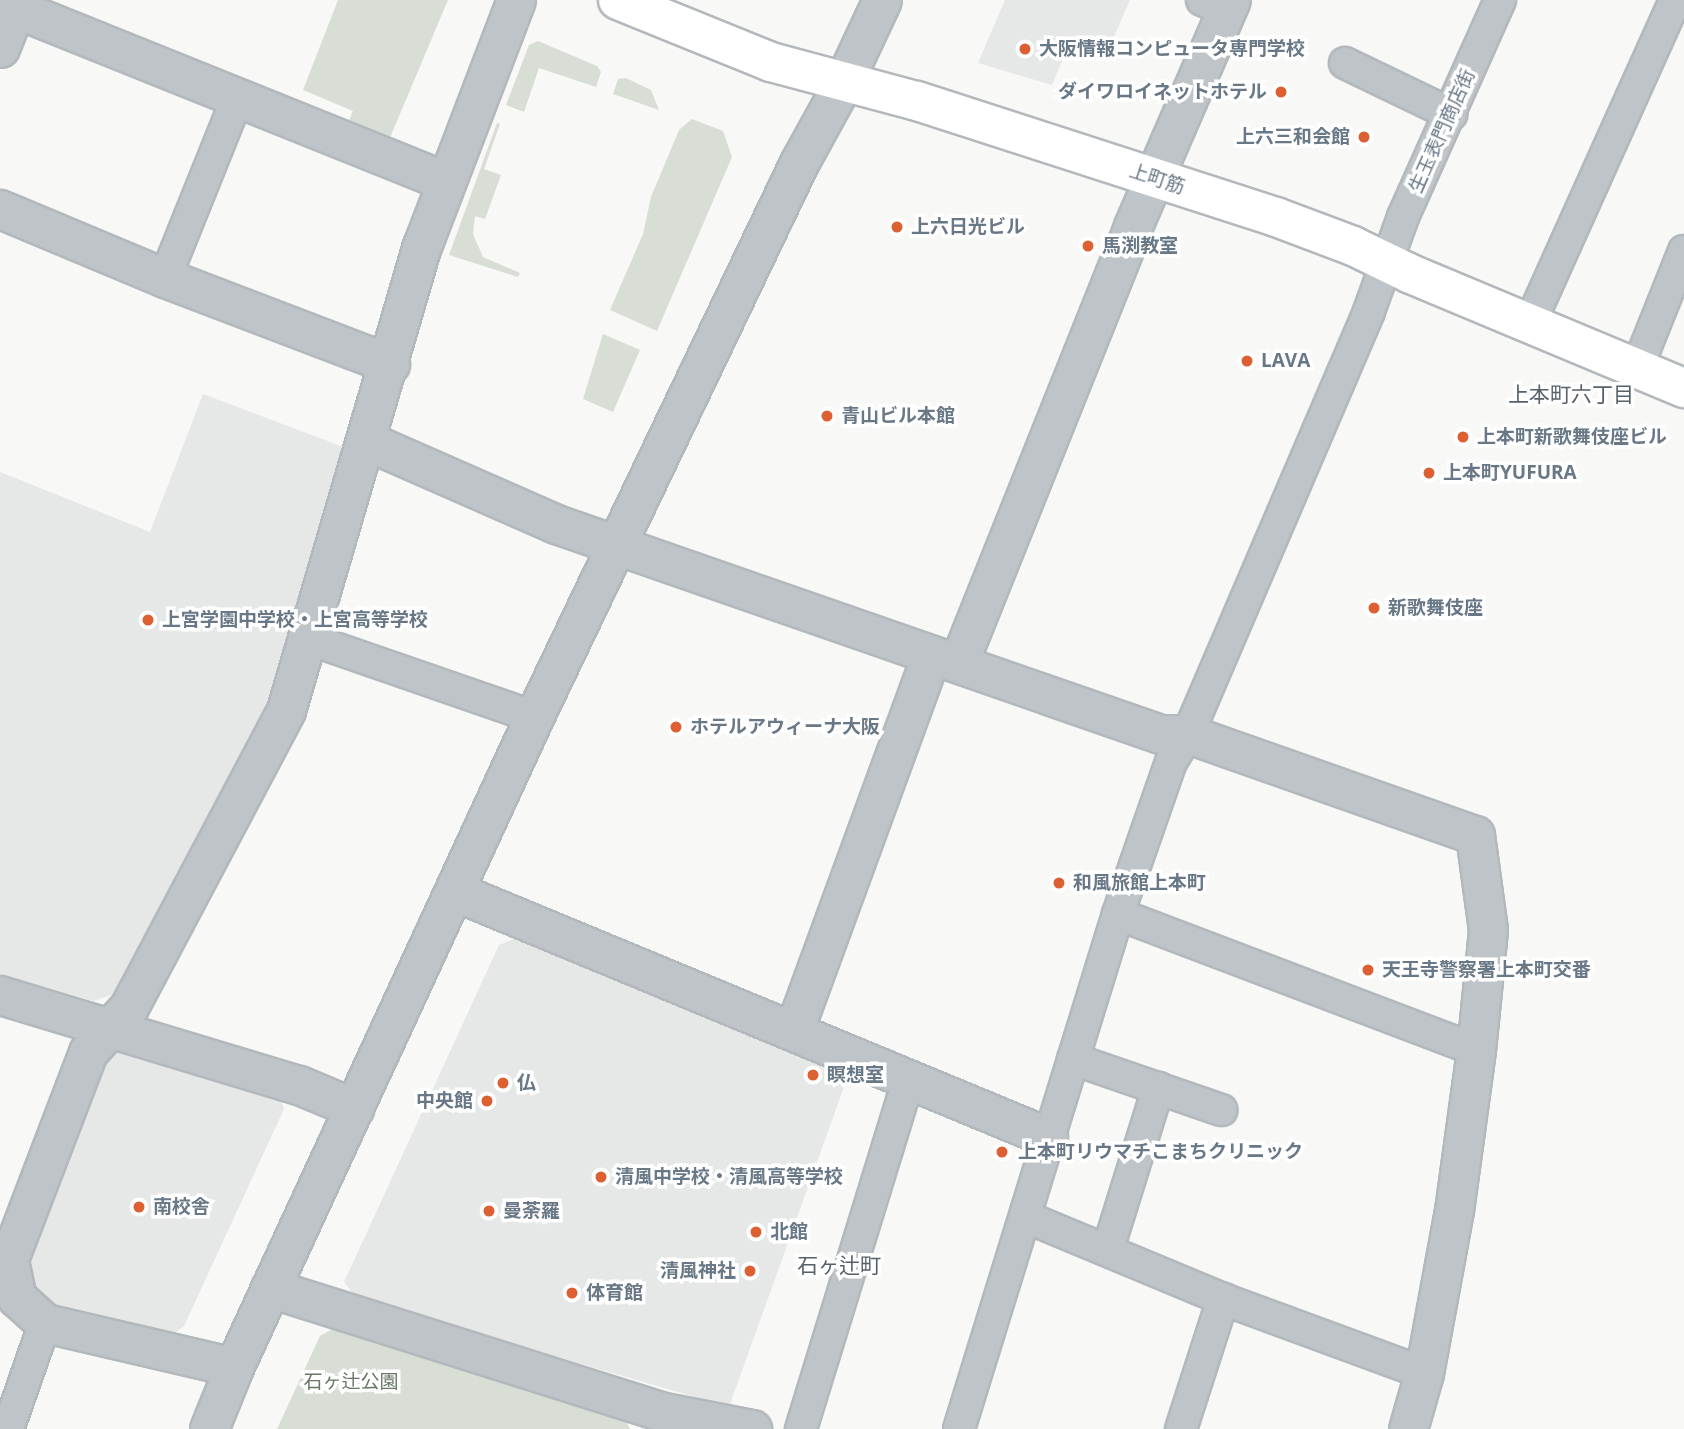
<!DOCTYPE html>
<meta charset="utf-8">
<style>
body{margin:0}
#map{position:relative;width:1684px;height:1429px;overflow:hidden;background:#f8f8f6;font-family:"Open Sans","Noto Sans JP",sans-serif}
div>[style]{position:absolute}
.built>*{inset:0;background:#e6e7e7}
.green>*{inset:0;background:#d8ddd5}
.roads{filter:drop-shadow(2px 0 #b3b8bc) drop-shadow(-2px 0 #b3b8bc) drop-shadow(0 2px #b3b8bc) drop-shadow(0 -2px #b3b8bc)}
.minor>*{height:30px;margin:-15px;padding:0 15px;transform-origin:15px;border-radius:15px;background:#bfc4c8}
.tertiary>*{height:37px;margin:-18.5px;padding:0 18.5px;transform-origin:18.5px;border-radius:18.5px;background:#bfc4c8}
.primary>*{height:38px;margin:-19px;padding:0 19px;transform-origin:19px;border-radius:19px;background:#fff}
.dots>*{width:19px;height:19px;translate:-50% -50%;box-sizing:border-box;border:4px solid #fff;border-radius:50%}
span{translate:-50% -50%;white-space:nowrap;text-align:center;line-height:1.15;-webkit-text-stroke:7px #fff;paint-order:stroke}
.poi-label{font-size:19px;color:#697886;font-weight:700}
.left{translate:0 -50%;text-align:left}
.right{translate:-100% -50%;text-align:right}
.street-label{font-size:19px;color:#697886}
.park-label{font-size:19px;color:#667863}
.neighbourhood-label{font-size:21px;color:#56616b}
</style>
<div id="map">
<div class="built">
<div style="clip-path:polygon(1005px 0,1130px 0,1105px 57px,1070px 42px,1052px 85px,978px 63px)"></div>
<div style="clip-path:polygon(203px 394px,349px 449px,269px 709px,114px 994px,94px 1001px,0 974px,0 472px,150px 532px)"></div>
<div style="clip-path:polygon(518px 937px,849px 1073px,729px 1407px,356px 1298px,344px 1282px,499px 945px)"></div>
<div style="clip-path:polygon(115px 1048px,278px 1090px,284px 1109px,184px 1326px,169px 1338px,49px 1309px,23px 1265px,101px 1056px)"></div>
</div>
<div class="green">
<div style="clip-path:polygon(338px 0,448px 0,389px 140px,348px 123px,353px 111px,303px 90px)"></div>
<div style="clip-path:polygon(538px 41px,597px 66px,601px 72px,596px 87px,539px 68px,524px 112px,506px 105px,529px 45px)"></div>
<div style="clip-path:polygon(626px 78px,651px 90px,659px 110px,613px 94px,618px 79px)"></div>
<div style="clip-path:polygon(692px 119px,723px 131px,732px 157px,657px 331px,610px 310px,643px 234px,651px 197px,679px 130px)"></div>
<div style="clip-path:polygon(497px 123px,500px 124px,484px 169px,501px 175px,485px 219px,475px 216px,473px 234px,483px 257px,520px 273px,518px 277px,449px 255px)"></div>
<div style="clip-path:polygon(603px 334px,640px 350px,613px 412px,583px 399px)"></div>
<div style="clip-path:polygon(336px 1327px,624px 1416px,630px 1429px,277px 1429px,320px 1336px)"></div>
</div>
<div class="roads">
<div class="minor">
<div style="left:1202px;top:0;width:26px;rotate:23deg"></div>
<div style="left:1345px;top:63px;width:118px;rotate:25.7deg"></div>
<div style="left:165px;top:278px;width:193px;rotate:-68.1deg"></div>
<div style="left:1530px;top:323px;width:354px;rotate:-65.8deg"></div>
<div style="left:1638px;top:366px;width:124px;rotate:-68.2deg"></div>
<div style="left:309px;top:639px;width:238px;rotate:19.1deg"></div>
<div style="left:1118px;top:914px;width:383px;rotate:20.8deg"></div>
<div style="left:1073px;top:1059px;width:157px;rotate:19deg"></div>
<div style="left:1026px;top:1217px;width:213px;rotate:22.6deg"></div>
<div style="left:1223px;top:1299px;width:214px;rotate:20.2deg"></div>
<div style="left:1108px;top:1249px;width:169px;rotate:-72.7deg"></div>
<div style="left:8px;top:1429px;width:112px;rotate:-70.8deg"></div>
<div style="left:801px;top:1429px;width:364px;rotate:-72.9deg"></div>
<div style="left:959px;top:1429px;width:539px;rotate:-72.84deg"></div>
<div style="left:1118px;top:914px;width:161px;rotate:-70.8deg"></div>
<div style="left:1171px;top:762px;width:33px;rotate:-59deg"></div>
<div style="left:1188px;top:734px;width:460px;rotate:-66.8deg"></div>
<div style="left:1369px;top:311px;width:100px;rotate:-70.1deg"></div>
<div style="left:1403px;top:217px;width:238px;rotate:-65.9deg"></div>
<div style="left:1181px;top:1429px;width:137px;rotate:-72.1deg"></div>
</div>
<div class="tertiary">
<div style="left:0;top:2px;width:481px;rotate:21.9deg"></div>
<div style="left:0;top:48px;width:52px;rotate:-68.4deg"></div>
<div style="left:0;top:209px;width:179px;rotate:22.7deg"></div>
<div style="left:165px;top:278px;width:241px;rotate:20.9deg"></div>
<div style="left:367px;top:441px;width:206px;rotate:23.7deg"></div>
<div style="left:556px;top:524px;width:639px;rotate:19.17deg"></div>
<div style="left:1160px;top:734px;width:28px"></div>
<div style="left:1188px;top:734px;width:304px;rotate:19.4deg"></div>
<div style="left:1475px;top:835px;width:96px;rotate:82.2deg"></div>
<div style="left:1488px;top:930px;width:121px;rotate:95.7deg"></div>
<div style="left:1476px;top:1050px;width:162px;rotate:97.8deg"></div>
<div style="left:1454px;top:1210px;width:166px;rotate:100.4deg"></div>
<div style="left:1424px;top:1373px;width:58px;rotate:105.9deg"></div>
<div style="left:959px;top:662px;width:469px;rotate:-68.2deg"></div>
<div style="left:1133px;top:226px;width:246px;rotate:-66.6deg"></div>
<div style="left:454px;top:891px;width:643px;rotate:22.5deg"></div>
<div style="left:0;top:995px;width:312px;rotate:16.8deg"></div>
<div style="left:299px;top:1085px;width:60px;rotate:22.7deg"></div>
<div style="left:794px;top:1030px;width:399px;rotate:-69.9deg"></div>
<div style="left:270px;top:1288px;width:408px;rotate:17.5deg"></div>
<div style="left:659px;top:1411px;width:95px;rotate:11deg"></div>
<div style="left:234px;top:1367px;width:194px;rotate:-166.9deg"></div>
<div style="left:45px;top:1323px;width:38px;rotate:-138deg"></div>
<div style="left:17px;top:1298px;width:40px;rotate:-102deg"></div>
<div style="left:9px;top:1259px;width:222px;rotate:-69.1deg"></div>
<div style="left:88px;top:1052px;width:61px;rotate:-47.7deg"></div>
<div style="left:129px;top:1007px;width:336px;rotate:-62.1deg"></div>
<div style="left:286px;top:710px;width:484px;rotate:-73.7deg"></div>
<div style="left:422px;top:246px;width:263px;rotate:-69.1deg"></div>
<div style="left:209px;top:1429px;width:67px;rotate:-68deg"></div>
<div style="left:234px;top:1367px;width:716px;rotate:-65.22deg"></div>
<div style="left:534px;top:717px;width:614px;rotate:-64.44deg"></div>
<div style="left:799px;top:163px;width:94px;rotate:-61.2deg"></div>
<div style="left:844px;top:81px;width:89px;rotate:-64.9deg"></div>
</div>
<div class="primary">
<div style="left:618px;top:0;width:165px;rotate:22.1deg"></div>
<div style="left:771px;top:62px;width:151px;rotate:15deg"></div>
<div style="left:917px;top:101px;width:377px;rotate:17.9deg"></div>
<div style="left:1276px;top:217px;width:82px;rotate:20.6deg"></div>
<div style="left:1353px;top:246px;width:64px;rotate:25.8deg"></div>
<div style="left:1411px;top:274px;width:296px;rotate:22.7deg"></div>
</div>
</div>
<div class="dots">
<div style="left:1025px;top:49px;background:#dc6032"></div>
<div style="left:1281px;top:92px;background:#dc6032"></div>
<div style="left:1364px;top:137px;background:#dc6032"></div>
<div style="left:897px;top:227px;background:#dc6032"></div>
<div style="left:1088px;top:246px;background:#dc6032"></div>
<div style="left:1247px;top:361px;background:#dc6032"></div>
<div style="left:827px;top:416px;background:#dc6032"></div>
<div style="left:1463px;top:437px;background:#dc6032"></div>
<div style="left:1429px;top:473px;background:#dc6032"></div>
<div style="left:1374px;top:608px;background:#dc6032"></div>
<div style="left:148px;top:620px;background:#dc6032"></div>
<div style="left:676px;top:727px;background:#dc6032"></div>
<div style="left:1059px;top:883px;background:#dc6032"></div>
<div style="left:1368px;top:970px;background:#dc6032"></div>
<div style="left:813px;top:1075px;background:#dc6032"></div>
<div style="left:503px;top:1083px;background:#dc6032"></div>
<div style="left:487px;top:1101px;background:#dc6032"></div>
<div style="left:1002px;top:1152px;background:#dc6032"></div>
<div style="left:601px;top:1177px;background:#dc6032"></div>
<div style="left:139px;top:1207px;background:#dc6032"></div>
<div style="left:489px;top:1211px;background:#dc6032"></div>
<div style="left:756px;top:1232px;background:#dc6032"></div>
<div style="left:750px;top:1271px;background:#dc6032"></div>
<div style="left:572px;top:1293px;background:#dc6032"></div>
</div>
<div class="poi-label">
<span class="left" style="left:1039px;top:49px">大阪情報コンピュータ専門学校</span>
<span class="right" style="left:1267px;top:92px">ダイワロイネットホテル</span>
<span class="right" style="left:1350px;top:137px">上六三和会館</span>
<span class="left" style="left:911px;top:227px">上六日光ビル</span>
<span class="left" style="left:1102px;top:246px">馬渕教室</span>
<span class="left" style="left:1261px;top:361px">LAVA</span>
<span class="left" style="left:841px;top:416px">青山ビル本館</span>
<span class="left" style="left:1477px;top:437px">上本町新歌舞伎座ビル</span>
<span class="left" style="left:1443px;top:473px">上本町YUFURA</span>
<span class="left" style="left:1388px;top:608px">新歌舞伎座</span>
<span class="left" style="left:162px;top:620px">上宮学園中学校・上宮高等学校</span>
<span class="left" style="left:690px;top:727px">ホテルアウィーナ大阪</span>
<span class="left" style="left:1073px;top:883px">和風旅館上本町</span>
<span class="left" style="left:1382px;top:970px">天王寺警察署上本町交番</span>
<span class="left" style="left:827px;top:1075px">瞑想室</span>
<span class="left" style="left:517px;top:1083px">仏</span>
<span class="right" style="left:473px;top:1101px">中央館</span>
<span class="left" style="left:1018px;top:1152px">上本町リウマチこまちクリニック</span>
<span class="left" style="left:615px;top:1177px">清風中学校・清風高等学校</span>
<span class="left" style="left:153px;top:1207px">南校舎</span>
<span class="left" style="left:503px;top:1211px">曼荼羅</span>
<span class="left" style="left:770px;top:1232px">北館</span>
<span class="right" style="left:736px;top:1271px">清風神社</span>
<span class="left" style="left:586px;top:1293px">体育館</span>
</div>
<div class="street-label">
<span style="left:1442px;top:131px;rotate:-66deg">生玉表門商店街</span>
<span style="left:1157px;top:179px;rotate:18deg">上町筋</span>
</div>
<div class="park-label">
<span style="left:351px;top:1382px">石ヶ辻公園</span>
</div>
<div class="neighbourhood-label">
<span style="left:1571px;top:394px">上本町六丁目</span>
<span style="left:839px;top:1265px">石ヶ辻町</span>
</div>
</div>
